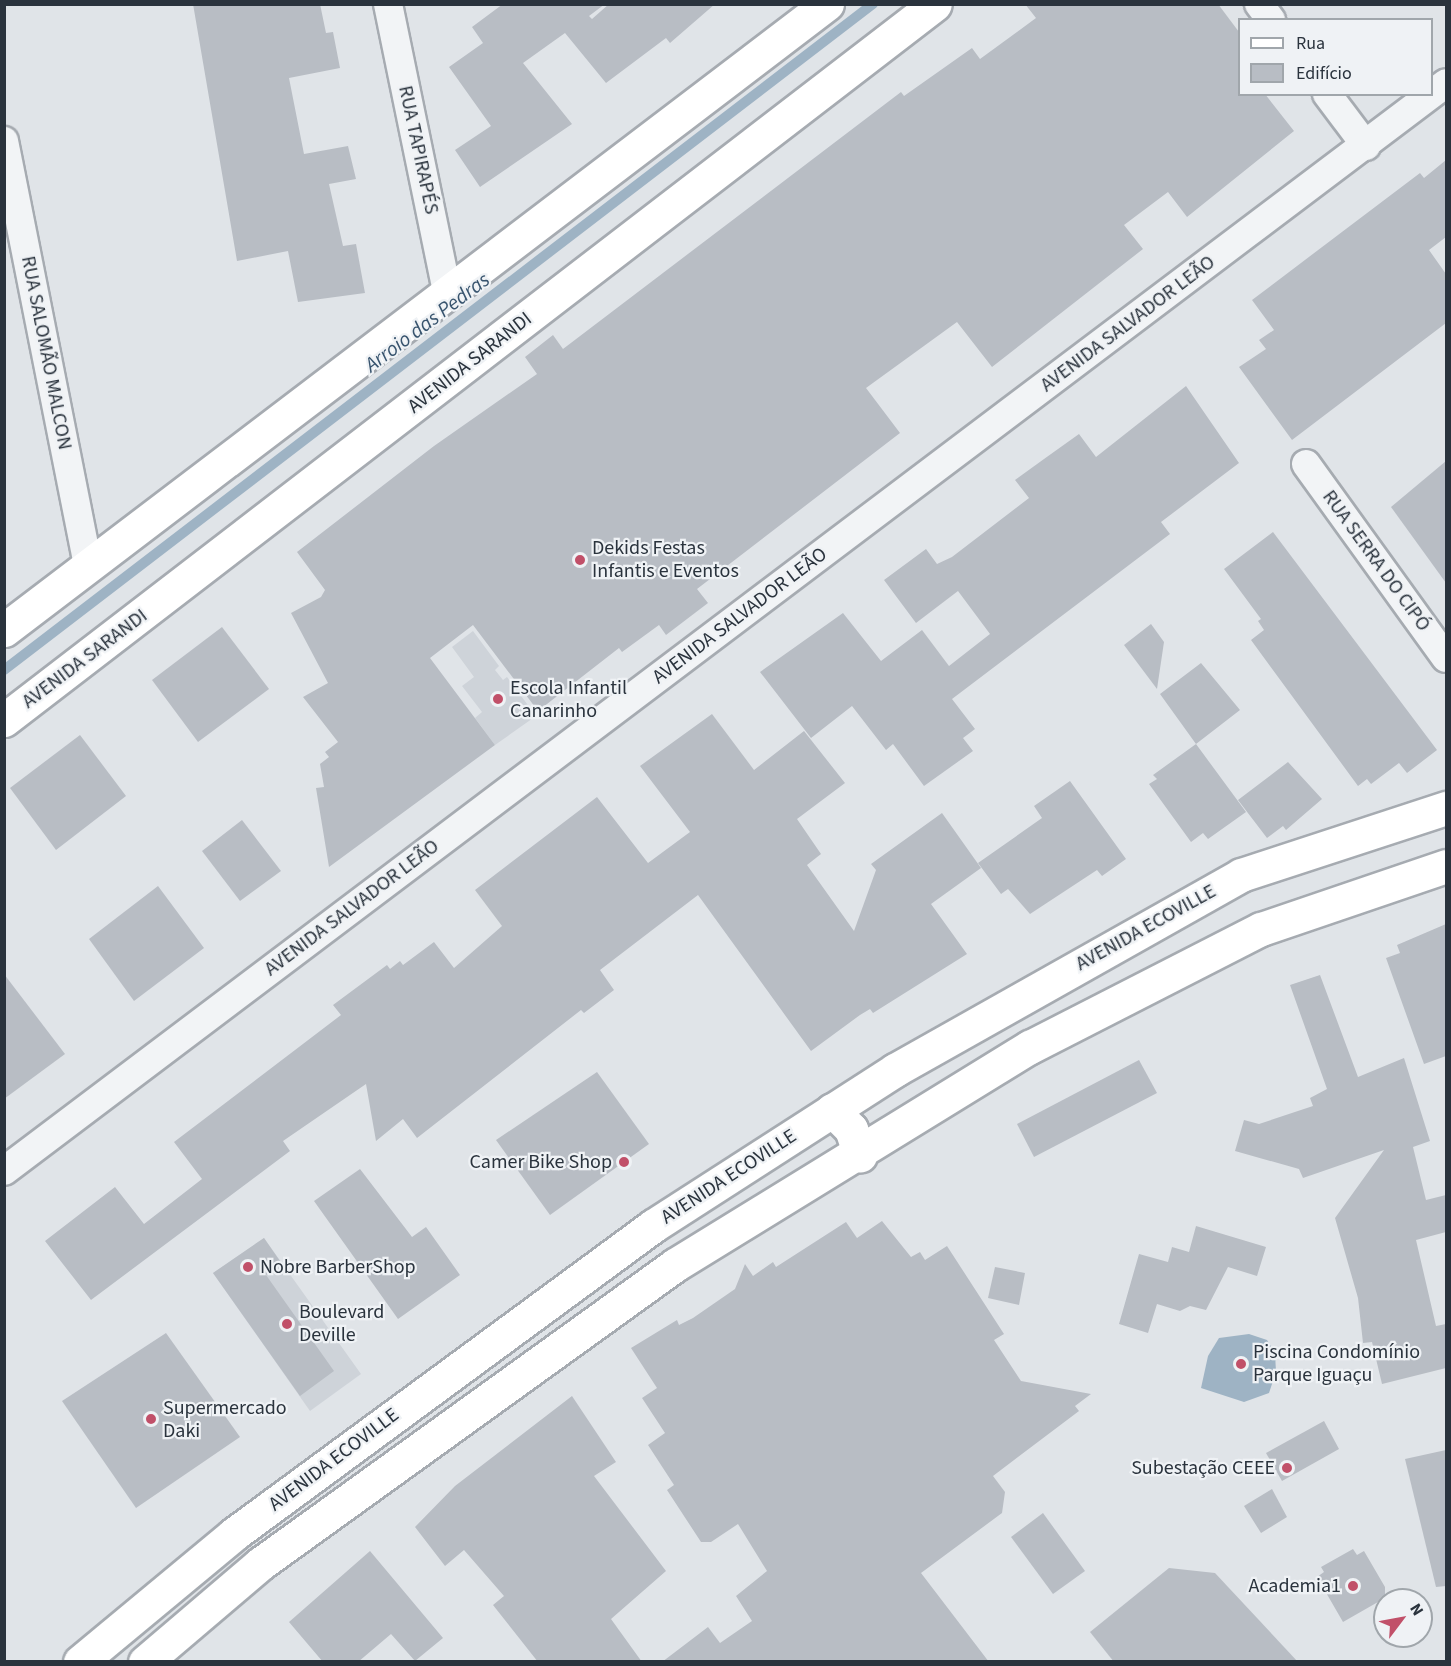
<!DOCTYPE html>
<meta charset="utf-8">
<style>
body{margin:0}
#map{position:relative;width:1451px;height:1666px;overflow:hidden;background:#e0e4e8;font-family:"Source Sans 3",sans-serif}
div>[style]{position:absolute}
.built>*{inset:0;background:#ced3d9}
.water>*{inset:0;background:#9eb3c4}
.stream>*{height:10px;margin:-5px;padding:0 5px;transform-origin:5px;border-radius:5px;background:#9eb3c4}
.building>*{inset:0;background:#b8bdc4}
.roads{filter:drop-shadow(2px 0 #a6abb1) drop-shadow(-2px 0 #a6abb1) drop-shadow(0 2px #a6abb1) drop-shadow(0 -2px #a6abb1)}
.street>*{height:28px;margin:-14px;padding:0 14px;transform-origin:14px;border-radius:14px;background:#f2f4f6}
.secondary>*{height:33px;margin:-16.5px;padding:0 16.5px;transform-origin:16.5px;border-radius:16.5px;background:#fff}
.dots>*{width:16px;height:16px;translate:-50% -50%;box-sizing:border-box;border:3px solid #eff2f5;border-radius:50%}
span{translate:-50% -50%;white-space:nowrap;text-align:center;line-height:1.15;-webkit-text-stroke:4.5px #eff2f5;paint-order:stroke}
.street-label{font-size:20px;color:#2a333d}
.poi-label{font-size:20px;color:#2a333d}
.left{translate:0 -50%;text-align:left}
.right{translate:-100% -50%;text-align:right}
.water-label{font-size:21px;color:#38546e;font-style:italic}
.frame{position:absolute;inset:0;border:6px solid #2a333d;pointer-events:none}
.legend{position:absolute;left:1238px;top:18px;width:195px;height:78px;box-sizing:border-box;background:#eff2f5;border:2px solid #a0a6ab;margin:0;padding:8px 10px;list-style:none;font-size:18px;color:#2a333d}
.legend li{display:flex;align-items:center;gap:12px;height:30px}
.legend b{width:30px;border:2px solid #a0a6ab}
.north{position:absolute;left:1373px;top:1588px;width:60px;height:60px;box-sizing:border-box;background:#eff2f5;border:2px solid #a0a6ab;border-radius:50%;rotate:58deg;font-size:16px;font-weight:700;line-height:24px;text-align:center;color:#2a333d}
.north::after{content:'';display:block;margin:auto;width:21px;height:27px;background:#c15069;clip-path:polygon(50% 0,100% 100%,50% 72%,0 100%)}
</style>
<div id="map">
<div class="built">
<div style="clip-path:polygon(473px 631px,499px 666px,495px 670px,503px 680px,507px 677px,536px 716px,495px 745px,475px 718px,482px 712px,462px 686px,474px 677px,452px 647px)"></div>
<div style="clip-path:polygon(264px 1238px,361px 1374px,310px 1411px,213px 1273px)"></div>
</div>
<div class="water">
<div style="clip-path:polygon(1249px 1334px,1267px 1340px,1275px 1353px,1276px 1372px,1269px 1393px,1244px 1402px,1201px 1388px,1208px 1356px,1219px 1338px)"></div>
</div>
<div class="stream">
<div style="left:4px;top:670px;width:1095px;rotate:-37.47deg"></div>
</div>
<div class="building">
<div style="clip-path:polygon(193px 4px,320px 4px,326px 33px,333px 32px,340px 68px,289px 78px,304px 154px,348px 146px,356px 179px,329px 184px,343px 246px,356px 244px,365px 293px,298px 302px,288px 251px,237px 261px)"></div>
<div style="clip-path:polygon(503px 4px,605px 4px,589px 16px,592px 19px,609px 4px,715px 4px,670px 43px,666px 38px,606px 83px,565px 33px,523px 63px,572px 124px,480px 187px,455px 150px,491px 126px,449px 67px,483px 43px,472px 27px)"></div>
<div style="clip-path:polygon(1025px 4px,1218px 4px,1239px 32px,1239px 94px,1265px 94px,1294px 131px,1187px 217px,1168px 192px,1124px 225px,1143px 249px,992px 367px,957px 322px,866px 388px,900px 433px,697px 589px,708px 603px,666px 635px,659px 625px,622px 652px,619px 648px,538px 711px,473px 625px,430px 658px,495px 745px,329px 867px,316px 788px,324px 787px,320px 764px,329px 757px,325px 752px,338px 742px,303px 697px,328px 683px,291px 613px,321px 597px,325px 590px,297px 552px,434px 446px,537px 374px,525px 357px,553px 335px,563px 349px,901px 92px,904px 96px,972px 48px,980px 59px,1036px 18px)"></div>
<div style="clip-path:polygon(1446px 160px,1446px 237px,1429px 250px,1446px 274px,1446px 323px,1292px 440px,1239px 367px,1266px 349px,1259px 340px,1274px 330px,1252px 300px,1420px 173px,1424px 178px)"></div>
<div style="clip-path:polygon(1186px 386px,1239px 463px,1161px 522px,1170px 534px,952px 699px,975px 729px,963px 738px,973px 751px,924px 786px,893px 744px,886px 750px,852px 706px,811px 738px,760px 672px,843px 613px,881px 661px,922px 630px,949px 666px,990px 634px,958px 591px,916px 623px,884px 580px,926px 549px,937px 564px,952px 557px,1029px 498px,1015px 480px,1044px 459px,1079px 434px,1096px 457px)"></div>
<div style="clip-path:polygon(1446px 461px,1446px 583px,1391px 507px)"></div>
<div style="clip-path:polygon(1273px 532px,1437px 750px,1407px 773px,1399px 763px,1371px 784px,1367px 779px,1358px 786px,1251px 640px,1264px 630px,1258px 621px,1261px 619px,1224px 569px)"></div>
<div style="clip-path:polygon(1151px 624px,1164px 642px,1157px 689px,1124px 645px)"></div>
<div style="clip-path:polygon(222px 627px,269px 689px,198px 742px,152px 680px)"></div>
<div style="clip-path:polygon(1201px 663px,1240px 710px,1196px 744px,1246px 812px,1208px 839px,1203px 833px,1191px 842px,1149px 784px,1157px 779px,1153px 775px,1196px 744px,1160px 694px)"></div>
<div style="clip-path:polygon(712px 714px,754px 770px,804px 731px,845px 783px,797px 819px,821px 854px,807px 865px,854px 931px,876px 870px,871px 864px,942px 813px,981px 868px,931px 904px,967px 954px,873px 1013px,870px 1009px,860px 1015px,811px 1051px,698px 895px,600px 970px,614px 990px,584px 1013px,581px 1010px,417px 1138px,403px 1119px,376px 1141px,366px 1084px,283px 1141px,290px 1151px,91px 1300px,45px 1241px,115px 1187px,144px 1224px,202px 1179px,174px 1142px,341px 1015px,333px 1005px,387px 965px,390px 969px,400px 961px,403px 965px,434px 942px,454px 968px,502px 926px,475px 890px,597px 797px,648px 863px,690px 832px,640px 766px)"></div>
<div style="clip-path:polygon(80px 735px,126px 796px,56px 850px,10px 788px)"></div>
<div style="clip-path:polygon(1288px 762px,1322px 799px,1286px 830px,1283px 826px,1267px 838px,1238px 800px)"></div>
<div style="clip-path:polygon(1070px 781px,1126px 859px,1102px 876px,1097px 870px,1030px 914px,1008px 889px,1001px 894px,978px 863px,1042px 818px,1034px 806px)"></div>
<div style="clip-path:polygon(242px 820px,281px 871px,240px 901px,202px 851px)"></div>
<div style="clip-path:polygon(158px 886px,204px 948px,134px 1001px,89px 939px)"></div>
<div style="clip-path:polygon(1446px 924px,1446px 1056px,1424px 1064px,1386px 958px,1400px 953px,1397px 945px)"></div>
<div style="clip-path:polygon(4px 974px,65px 1054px,4px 1099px)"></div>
<div style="clip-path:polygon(1320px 975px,1358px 1077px,1404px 1058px,1430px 1141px,1413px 1147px,1426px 1200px,1446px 1195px,1446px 1232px,1416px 1240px,1436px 1326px,1446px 1324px,1446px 1368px,1382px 1384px,1372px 1342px,1363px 1343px,1358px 1298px,1335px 1218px,1384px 1150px,1303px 1178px,1299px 1169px,1235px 1151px,1244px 1120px,1259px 1124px,1313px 1106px,1310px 1098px,1327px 1089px,1290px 985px)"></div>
<div style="clip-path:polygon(1139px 1060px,1157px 1093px,1034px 1157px,1017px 1124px)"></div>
<div style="clip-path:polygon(597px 1072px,649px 1144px,550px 1215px,496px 1140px)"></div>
<div style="clip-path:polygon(360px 1169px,412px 1237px,426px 1227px,460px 1275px,398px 1319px,314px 1201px)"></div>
<div style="clip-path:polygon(882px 1221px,911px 1257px,920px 1252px,925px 1260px,947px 1246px,1004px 1334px,994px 1340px,1021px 1381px,1091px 1394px,1075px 1406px,1079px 1411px,993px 1476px,1005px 1492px,1002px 1513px,921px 1573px,989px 1662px,662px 1662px,708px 1627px,720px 1643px,752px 1621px,736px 1596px,767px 1571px,738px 1524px,711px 1542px,701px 1542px,667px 1490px,674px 1485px,648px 1445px,665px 1433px,642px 1398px,657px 1388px,631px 1348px,677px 1320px,679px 1325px,693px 1318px,735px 1289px,745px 1264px,753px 1276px,773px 1262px,776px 1267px,846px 1222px,857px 1238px)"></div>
<div style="clip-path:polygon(1196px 1226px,1266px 1247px,1257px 1276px,1228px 1267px,1206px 1310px,1190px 1306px,1180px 1311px,1157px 1304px,1148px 1333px,1119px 1324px,1139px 1254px,1168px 1262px,1172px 1247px,1189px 1252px)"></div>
<div style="clip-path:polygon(264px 1238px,282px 1264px,266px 1275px,334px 1371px,300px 1396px,213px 1273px)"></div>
<div style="clip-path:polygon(995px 1267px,1025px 1273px,1019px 1305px,988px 1298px)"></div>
<div style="clip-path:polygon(166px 1333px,240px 1437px,136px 1508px,62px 1401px)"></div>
<div style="clip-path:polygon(572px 1396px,616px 1462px,594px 1476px,666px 1571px,611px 1619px,642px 1662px,538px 1662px,493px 1605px,504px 1596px,464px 1550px,445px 1566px,415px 1527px,455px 1486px)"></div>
<div style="clip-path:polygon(1324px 1421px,1339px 1449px,1282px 1481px,1266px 1453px)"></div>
<div style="clip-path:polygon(1446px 1450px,1446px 1586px,1436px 1587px,1405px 1459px)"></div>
<div style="clip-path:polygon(1272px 1489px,1287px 1517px,1261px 1533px,1244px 1506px)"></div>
<div style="clip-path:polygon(1043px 1513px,1085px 1571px,1053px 1594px,1011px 1537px)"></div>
<div style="clip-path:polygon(1353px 1549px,1357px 1555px,1364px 1551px,1385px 1587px,1385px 1598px,1343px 1622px,1317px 1577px,1324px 1572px,1321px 1567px)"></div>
<div style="clip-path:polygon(370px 1551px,443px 1638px,415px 1661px,391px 1634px,358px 1662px,323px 1662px,289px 1622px)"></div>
<div style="clip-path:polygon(1169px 1568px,1215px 1573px,1298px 1662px,1114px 1662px,1090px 1632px)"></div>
</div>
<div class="roads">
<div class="street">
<div style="left:388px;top:4px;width:298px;rotate:78.4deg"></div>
<div style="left:1259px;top:4px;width:20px;rotate:53deg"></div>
<div style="left:1327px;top:94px;width:65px;rotate:53.1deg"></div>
<div style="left:4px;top:141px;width:432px;rotate:78.8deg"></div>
<div style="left:1306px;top:464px;width:239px;rotate:54.2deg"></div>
<div style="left:4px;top:1171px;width:1806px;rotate:-37.03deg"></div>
</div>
<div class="secondary">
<div style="left:4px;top:630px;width:1034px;rotate:-37.26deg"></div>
<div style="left:4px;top:720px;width:1174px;rotate:-37.56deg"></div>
<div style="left:832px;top:1110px;width:27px;rotate:45deg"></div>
<div style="left:851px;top:1129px;width:28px;rotate:71deg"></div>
<div style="left:80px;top:1662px;width:200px;rotate:-39.7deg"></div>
<div style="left:234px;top:1534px;width:520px;rotate:-36.32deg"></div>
<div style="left:653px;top:1226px;width:288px;rotate:-32.8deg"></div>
<div style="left:895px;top:1070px;width:397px;rotate:-29.4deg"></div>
<div style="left:1241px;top:875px;width:216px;rotate:-18.1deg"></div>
<div style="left:145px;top:1662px;width:151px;rotate:-40.4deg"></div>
<div style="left:260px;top:1564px;width:511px;rotate:-35.77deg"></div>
<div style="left:675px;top:1265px;width:417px;rotate:-31.6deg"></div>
<div style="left:1030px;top:1047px;width:259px;rotate:-27.1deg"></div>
<div style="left:1261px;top:929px;width:195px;rotate:-18.8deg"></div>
</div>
</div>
<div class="dots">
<div style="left:580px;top:560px;background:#c15069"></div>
<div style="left:498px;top:699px;background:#c15069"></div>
<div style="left:624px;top:1162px;background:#c15069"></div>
<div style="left:248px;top:1267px;background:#c15069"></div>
<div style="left:287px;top:1324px;background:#c15069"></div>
<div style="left:1241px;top:1364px;background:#c15069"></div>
<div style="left:151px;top:1419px;background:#c15069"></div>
<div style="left:1287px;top:1468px;background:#c15069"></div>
<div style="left:1353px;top:1586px;background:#c15069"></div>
</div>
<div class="street-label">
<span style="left:418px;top:150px;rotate:78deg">RUA TAPIRAPÉS</span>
<span style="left:1128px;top:324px;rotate:-37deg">AVENIDA SALVADOR LEÃO</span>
<span style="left:46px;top:353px;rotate:79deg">RUA SALOMÃO MALCON</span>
<span style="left:470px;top:363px;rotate:-38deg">AVENIDA SARANDI</span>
<span style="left:1376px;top:561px;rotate:54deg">RUA SERRA DO CIPÓ</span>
<span style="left:740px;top:616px;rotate:-37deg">AVENIDA SALVADOR LEÃO</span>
<span style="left:85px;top:659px;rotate:-37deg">AVENIDA SARANDI</span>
<span style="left:352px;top:908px;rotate:-37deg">AVENIDA SALVADOR LEÃO</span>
<span style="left:1146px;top:928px;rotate:-29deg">AVENIDA ECOVILLE</span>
<span style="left:729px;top:1177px;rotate:-33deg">AVENIDA ECOVILLE</span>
<span style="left:334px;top:1460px;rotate:-37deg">AVENIDA ECOVILLE</span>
</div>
<div class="poi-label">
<span class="left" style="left:592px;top:560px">Dekids Festas<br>Infantis e Eventos</span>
<span class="left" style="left:510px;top:700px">Escola Infantil<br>Canarinho</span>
<span class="right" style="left:612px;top:1162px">Camer Bike Shop</span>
<span class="left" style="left:260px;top:1267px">Nobre BarberShop</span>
<span class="left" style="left:299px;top:1324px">Boulevard<br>Deville</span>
<span class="left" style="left:1253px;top:1364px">Piscina Condomínio<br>Parque Iguaçu</span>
<span class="left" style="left:163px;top:1420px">Supermercado<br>Daki</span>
<span class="right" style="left:1275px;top:1468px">Subestação CEEE</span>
<span class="right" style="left:1341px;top:1586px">Academia1</span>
</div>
<div class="water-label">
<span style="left:427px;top:322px;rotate:-37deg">Arroio das Pedras</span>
</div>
<div class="frame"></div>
<ul class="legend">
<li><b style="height:8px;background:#fff"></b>Rua</li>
<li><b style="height:16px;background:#b8bdc4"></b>Edifício</li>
</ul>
<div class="north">N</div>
</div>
